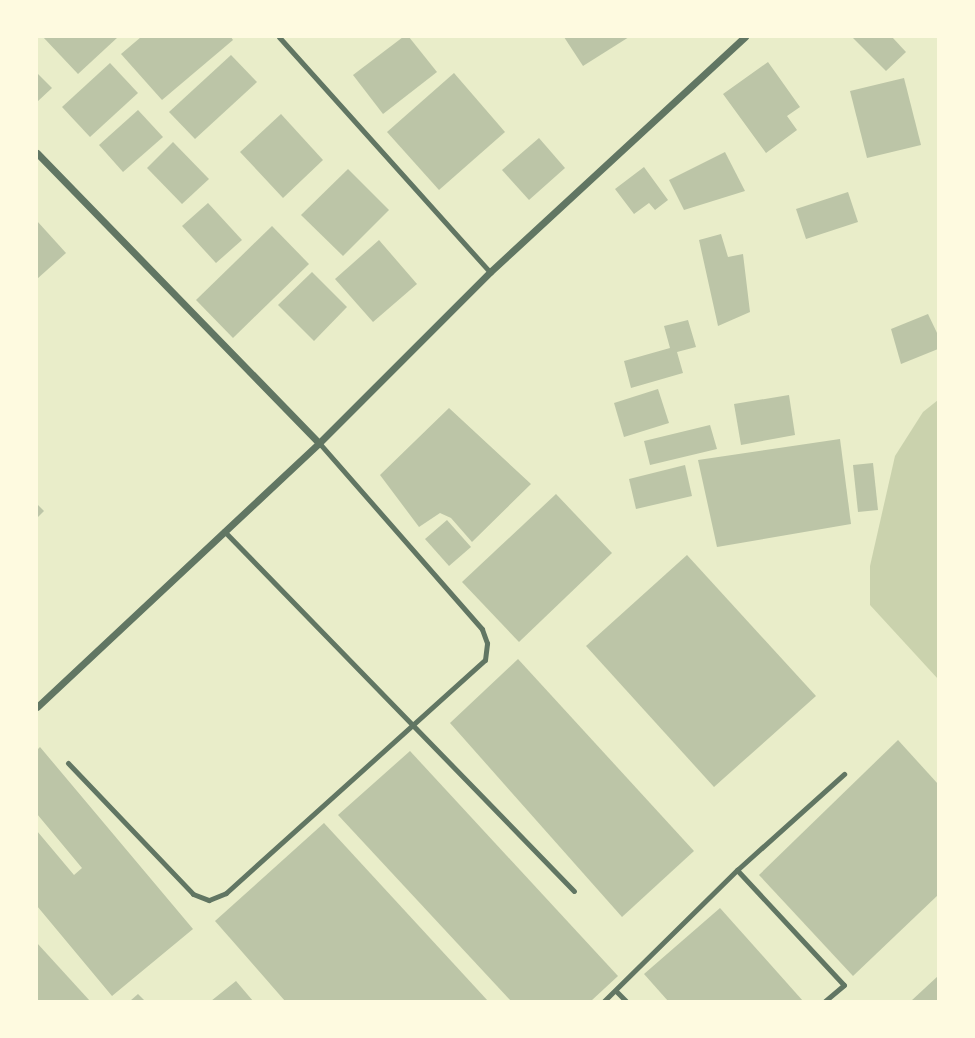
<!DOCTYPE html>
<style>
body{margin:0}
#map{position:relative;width:975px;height:1038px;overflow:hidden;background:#e9edc9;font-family:"Asap Condensed",sans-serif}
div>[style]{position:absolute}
.green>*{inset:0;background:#cad2ad}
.building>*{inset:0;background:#bcc5a7}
.service>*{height:5px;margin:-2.5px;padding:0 2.5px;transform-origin:2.5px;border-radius:2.5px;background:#617663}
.minor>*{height:7px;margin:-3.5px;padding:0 3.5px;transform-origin:3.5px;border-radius:3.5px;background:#617663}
span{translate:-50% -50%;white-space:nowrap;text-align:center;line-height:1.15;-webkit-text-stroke:5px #fefae0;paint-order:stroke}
.frame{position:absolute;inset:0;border:38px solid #fefae0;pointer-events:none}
</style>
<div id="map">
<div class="green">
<div style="clip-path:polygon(938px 400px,938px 679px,870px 605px,870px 566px,895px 456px,923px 412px)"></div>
</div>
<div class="building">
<div style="clip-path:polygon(43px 37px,118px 37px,78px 74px)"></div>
<div style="clip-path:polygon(141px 37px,231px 37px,233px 40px,162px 100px,121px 54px)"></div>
<div style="clip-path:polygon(403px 37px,409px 37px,437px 72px,383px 114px,353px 75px)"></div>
<div style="clip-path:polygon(564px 37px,629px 37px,583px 66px)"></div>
<div style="clip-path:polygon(852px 37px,892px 37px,906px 52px,886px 71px)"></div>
<div style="clip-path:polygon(231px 55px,257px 82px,195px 139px,169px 112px)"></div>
<div style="clip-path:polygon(768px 62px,800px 107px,787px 116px,797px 130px,766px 153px,723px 94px)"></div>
<div style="clip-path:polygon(110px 63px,138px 93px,90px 137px,62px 107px)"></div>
<div style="clip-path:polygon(37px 73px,52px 88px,37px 102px)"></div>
<div style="clip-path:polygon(454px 73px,505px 132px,439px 190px,387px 132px)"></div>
<div style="clip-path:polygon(904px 78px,921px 145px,867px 158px,850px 91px)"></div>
<div style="clip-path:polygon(138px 110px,163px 137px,123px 172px,99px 145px)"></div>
<div style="clip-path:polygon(281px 114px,323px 160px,283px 198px,240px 152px)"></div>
<div style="clip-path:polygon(539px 138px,565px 168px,529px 200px,502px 170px)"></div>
<div style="clip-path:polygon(173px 142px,209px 179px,182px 204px,147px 168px)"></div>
<div style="clip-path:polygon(725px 152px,745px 191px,684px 210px,669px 180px)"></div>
<div style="clip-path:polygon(644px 167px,668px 200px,655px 210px,649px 203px,634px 214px,615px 189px)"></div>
<div style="clip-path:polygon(348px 169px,389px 210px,343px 256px,301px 215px)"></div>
<div style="clip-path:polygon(848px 192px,858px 222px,806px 239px,796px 209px)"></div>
<div style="clip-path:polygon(208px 203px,242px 240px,216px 263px,182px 226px)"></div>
<div style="clip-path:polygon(37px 221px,66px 253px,37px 279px)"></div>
<div style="clip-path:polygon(272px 226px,309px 264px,233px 338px,196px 300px)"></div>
<div style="clip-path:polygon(721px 234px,728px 257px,743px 254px,750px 312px,718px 326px,699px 240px)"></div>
<div style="clip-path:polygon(379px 240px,417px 284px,373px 322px,335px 279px)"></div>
<div style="clip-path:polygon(312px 272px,347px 307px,314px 341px,278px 305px)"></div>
<div style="clip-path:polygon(928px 314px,938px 335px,938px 349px,901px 364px,891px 329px)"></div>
<div style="clip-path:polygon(688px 320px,696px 347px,677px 352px,683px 373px,631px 388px,624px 361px,670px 348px,664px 326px)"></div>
<div style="clip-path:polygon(658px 389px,669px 423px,624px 437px,614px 403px)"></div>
<div style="clip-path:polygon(789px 395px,795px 435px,741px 445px,734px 404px)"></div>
<div style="clip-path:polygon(449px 408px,531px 484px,472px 542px,451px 518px,440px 513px,419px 527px,380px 475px)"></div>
<div style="clip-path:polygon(710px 425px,717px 449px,650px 465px,644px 441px)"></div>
<div style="clip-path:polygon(840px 439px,851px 524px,717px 547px,698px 460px)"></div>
<div style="clip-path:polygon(873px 463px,878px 510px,858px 512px,853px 465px)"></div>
<div style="clip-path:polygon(685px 465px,692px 496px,636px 509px,629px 479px)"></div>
<div style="clip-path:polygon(556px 494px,612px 553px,519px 642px,462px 582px)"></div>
<div style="clip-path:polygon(37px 504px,44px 511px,37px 518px)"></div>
<div style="clip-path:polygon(447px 520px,471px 547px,449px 566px,425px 539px)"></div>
<div style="clip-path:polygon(687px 555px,816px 696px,714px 787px,586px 646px)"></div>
<div style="clip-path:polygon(518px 659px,694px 851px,622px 917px,450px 723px)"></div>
<div style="clip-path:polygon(898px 740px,938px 784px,938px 895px,853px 976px,759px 875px)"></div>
<div style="clip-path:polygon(40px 747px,193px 929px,112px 996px,37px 906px,37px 831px,74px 875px,82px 868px,37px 814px,37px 750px)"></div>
<div style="clip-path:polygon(410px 751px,618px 976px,591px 1001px,511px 1001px,338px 815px)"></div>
<div style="clip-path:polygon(324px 823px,488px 1001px,285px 1001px,215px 921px)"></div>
<div style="clip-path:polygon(720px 908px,803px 1001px,668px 1001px,644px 974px)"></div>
<div style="clip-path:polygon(37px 943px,90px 1001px,37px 1001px)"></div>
<div style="clip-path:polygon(938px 976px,938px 1001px,911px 1001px)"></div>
<div style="clip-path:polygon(236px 981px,253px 1001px,211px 1001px)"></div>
<div style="clip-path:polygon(138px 994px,145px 1001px,130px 1001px)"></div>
</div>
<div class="service">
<div style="left:279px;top:37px;width:316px;rotate:48.1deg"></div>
<div style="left:224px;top:531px;width:502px;rotate:45.81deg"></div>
<div style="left:68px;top:763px;width:181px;rotate:46.3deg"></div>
<div style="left:193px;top:894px;width:17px;rotate:21deg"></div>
<div style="left:209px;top:900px;width:18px;rotate:-22deg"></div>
<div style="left:226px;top:893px;width:348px;rotate:-42deg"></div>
<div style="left:485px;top:660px;width:17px;rotate:-83deg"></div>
<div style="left:487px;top:643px;width:15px;rotate:-110deg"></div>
<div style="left:482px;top:629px;width:247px;rotate:-131.2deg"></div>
<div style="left:737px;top:870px;width:157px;rotate:47.1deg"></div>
<div style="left:844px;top:985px;width:25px;rotate:140deg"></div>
<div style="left:616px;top:991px;width:14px;rotate:45deg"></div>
<div style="left:604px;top:1001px;width:187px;rotate:-44.6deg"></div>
<div style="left:737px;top:870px;width:144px;rotate:-41.9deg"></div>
</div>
<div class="minor">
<div style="left:37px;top:153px;width:405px;rotate:45.8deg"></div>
<div style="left:37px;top:707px;width:386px;rotate:-43.1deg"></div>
<div style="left:319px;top:443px;width:242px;rotate:-45deg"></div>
<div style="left:490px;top:272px;width:347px;rotate:-42.7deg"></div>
</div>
<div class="frame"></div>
</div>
